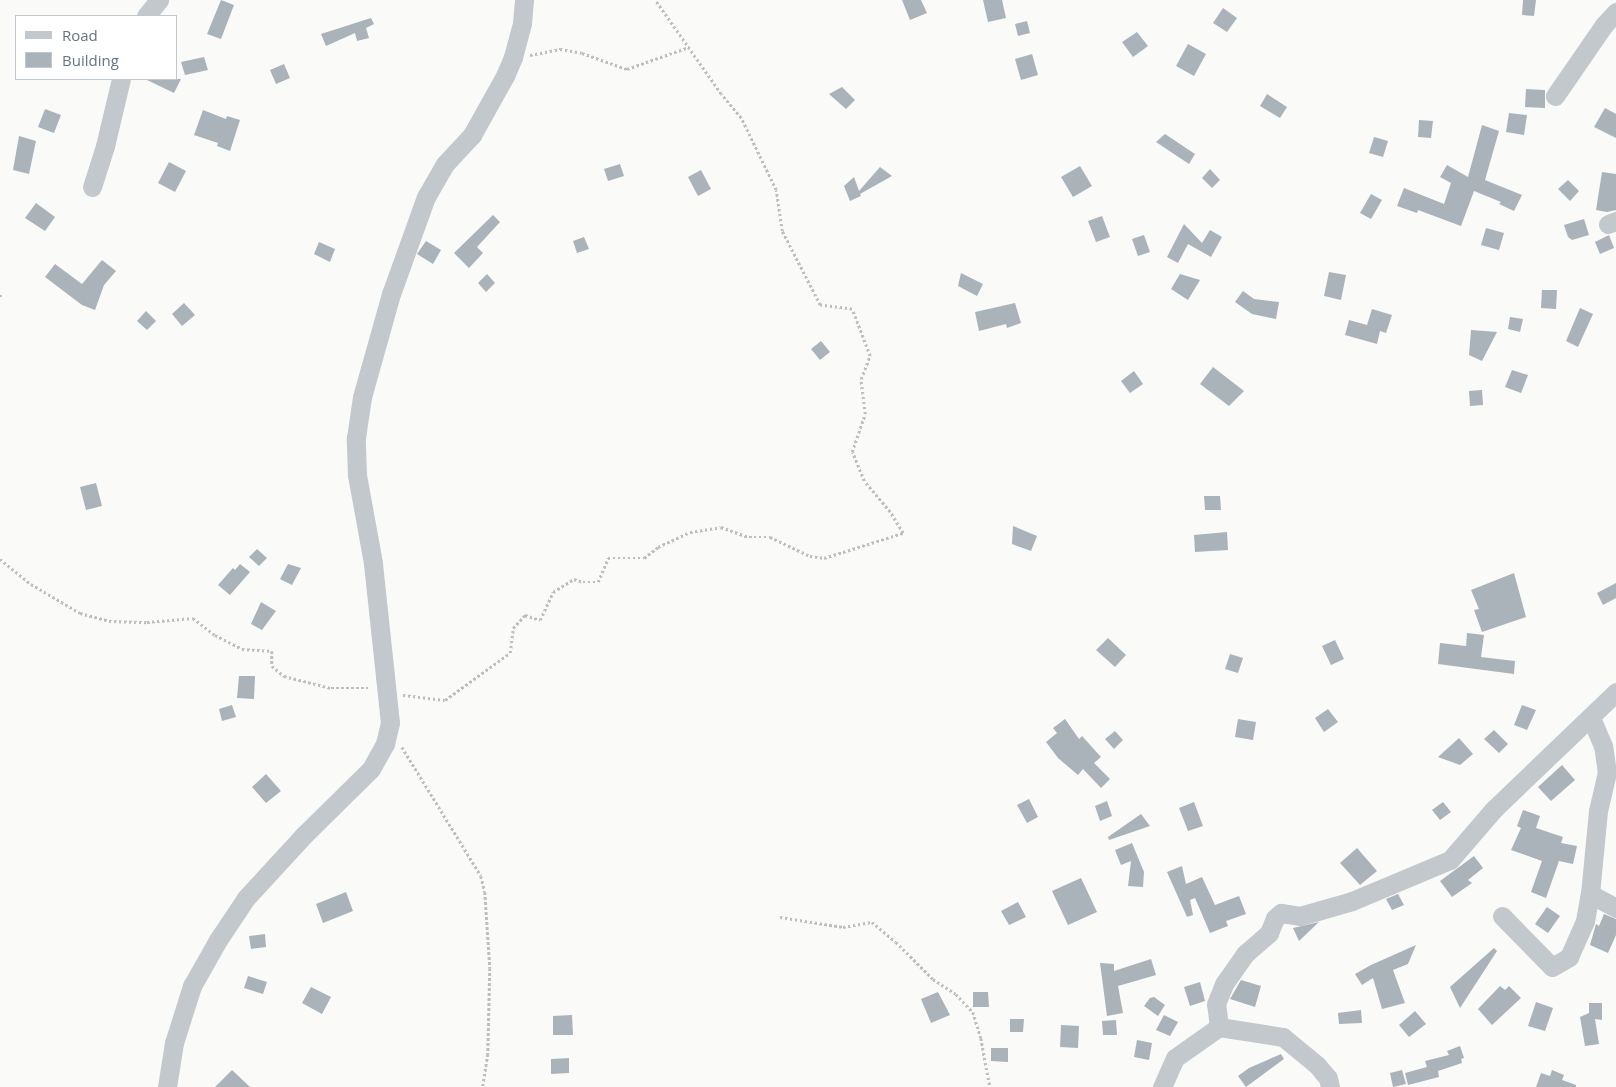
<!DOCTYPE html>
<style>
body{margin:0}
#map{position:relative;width:1616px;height:1087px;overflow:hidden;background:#fafaf8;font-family:"Open Sans",sans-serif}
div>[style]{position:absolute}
.building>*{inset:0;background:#aab3b9}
.path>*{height:2.5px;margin-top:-1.25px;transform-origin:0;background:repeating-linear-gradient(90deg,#bbbfc2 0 2.5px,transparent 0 5px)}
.minor>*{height:19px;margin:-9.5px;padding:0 9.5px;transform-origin:9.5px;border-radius:9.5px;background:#c3c8cc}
span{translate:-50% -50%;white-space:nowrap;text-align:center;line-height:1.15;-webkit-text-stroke:5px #fff;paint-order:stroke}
.legend{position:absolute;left:15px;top:15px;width:162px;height:65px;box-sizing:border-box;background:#fff;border:1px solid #c1c8cd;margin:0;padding:6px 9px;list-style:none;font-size:15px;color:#657683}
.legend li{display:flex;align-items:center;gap:10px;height:25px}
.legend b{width:25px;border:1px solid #c1c8cd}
</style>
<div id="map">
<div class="building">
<div style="clip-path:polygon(221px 0,234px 5px,221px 39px,207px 34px)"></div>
<div style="clip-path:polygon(902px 0,921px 0,927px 13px,910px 20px)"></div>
<div style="clip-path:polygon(983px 0,1002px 0,1006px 18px,988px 22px)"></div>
<div style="clip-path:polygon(1523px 0,1536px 0,1534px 16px,1522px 15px)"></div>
<div style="clip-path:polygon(1223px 8px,1237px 18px,1227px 32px,1213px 23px)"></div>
<div style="clip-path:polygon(371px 18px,374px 24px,366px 28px,369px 38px,357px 41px,355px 33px,326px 46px,321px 34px)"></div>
<div style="clip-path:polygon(1027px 21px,1030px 33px,1018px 36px,1015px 24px)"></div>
<div style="clip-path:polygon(1137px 32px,1148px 46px,1133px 57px,1122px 42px)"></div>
<div style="clip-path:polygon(1188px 44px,1206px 54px,1194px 76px,1176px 66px)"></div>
<div style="clip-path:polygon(1032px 54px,1038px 75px,1021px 80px,1015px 59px)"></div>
<div style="clip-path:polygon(204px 57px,208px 70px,185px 75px,181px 62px)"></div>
<div style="clip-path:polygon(284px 64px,290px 78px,276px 84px,270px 70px)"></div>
<div style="clip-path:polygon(145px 79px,181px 79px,174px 93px)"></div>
<div style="clip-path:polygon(842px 87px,855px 100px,846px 109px,829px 94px)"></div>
<div style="clip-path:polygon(1526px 89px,1545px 90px,1545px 108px,1525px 107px)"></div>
<div style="clip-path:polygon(1267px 94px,1287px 107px,1280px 118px,1260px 106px)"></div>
<div style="clip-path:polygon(1605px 108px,1616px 114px,1616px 138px,1594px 127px)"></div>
<div style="clip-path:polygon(45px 109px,61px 115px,54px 133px,38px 127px)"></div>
<div style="clip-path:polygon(203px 110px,226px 119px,227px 116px,240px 120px,230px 151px,217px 146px,218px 143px,194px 135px)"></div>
<div style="clip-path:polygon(1509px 113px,1527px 115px,1524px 135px,1506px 132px)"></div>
<div style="clip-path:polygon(1419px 120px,1433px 121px,1431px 138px,1418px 137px)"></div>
<div style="clip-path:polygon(1482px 125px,1499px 131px,1485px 180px,1522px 195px,1514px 211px,1499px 204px,1501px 202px,1474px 191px,1461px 226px,1418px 210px,1417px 213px,1397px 206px,1404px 188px,1444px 204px,1451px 183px,1440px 177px,1447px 165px,1468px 177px)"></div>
<div style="clip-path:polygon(1165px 134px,1195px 154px,1189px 164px,1156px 142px)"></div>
<div style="clip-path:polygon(19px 136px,36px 141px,29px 174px,13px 170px)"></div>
<div style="clip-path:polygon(1374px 137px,1388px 141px,1383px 157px,1369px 153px)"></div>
<div style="clip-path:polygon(169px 162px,186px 171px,175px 192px,158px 183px)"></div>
<div style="clip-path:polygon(620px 164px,624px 176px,608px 181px,604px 169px)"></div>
<div style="clip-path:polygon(1080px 166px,1092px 186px,1073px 197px,1061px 177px)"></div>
<div style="clip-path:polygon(880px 167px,892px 176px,860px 194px,861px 196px,850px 201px,844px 186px,854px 177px,859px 191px)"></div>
<div style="clip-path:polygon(1210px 169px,1220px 180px,1212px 188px,1202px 178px)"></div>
<div style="clip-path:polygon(701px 170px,711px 189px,698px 196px,688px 177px)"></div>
<div style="clip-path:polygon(1602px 172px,1616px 174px,1616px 210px,1607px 212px,1596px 210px)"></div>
<div style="clip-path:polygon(1568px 180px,1579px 191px,1570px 201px,1558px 189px)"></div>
<div style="clip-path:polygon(1371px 194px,1382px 200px,1371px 219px,1360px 213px)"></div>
<div style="clip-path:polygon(36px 203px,55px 217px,45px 231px,25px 218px)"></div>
<div style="clip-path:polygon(493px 215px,500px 222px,477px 247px,483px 253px,469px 268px,454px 253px)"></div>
<div style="clip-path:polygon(1102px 216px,1110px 237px,1096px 242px,1088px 221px)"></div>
<div style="clip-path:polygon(1584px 219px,1589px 235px,1572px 240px,1568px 237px,1564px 225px)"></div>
<div style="clip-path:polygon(1184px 224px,1202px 243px,1210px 230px,1222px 237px,1211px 257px,1188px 244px,1178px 263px,1167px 257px)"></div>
<div style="clip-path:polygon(1486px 228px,1504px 233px,1499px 250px,1481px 245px)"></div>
<div style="clip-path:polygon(1144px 235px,1150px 252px,1138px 256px,1132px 239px)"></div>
<div style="clip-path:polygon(1609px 235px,1614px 248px,1600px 254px,1595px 242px)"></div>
<div style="clip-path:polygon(584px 237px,589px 249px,577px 253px,573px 241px)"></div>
<div style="clip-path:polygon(426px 241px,441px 250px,433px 264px,417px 254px)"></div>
<div style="clip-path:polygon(319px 242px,335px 249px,330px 262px,314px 254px)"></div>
<div style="clip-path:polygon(102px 260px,116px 271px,104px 285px,95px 310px,82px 305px,45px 277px,55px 264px,82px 284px)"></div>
<div style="clip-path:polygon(1329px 272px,1346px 275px,1341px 300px,1324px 296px)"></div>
<div style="clip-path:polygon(961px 273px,983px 284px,977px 296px,958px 286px)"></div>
<div style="clip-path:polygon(487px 274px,495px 283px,486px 292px,478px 283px)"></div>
<div style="clip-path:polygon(1180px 274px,1200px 280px,1188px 300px,1171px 289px)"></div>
<div style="clip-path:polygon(1542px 290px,1557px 290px,1556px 309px,1541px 308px)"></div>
<div style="clip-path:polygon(1243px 291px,1254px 299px,1279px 302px,1276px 319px,1252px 314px,1235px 302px)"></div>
<div style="clip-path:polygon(184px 303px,195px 315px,182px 326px,172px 314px)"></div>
<div style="clip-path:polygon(1015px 303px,1021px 323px,1007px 328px,1006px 324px,979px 331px,975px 312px)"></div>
<div style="clip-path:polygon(1580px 308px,1593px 314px,1578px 347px,1566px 341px)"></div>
<div style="clip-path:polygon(1372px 309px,1392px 315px,1386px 333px,1380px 331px,1377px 344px,1345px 335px,1349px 320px,1367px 325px)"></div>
<div style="clip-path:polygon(146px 311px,156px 321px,147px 330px,137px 321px)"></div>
<div style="clip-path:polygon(1510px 317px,1523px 319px,1520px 332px,1508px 329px)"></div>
<div style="clip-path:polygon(1471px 330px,1497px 332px,1482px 361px,1469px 355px)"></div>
<div style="clip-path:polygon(821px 341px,830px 352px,820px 360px,811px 349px)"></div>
<div style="clip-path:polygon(1213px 367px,1244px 391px,1229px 406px,1200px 384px)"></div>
<div style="clip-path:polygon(1512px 370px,1528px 375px,1521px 393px,1505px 387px)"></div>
<div style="clip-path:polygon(1134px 371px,1143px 384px,1130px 393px,1121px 381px)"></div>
<div style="clip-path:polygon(1482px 390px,1483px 405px,1470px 406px,1469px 391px)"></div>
<div style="clip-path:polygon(96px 483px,102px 506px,86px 510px,80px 487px)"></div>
<div style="clip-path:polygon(1204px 496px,1220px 496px,1221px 510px,1205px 510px)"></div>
<div style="clip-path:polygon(1013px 526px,1037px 536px,1031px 551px,1012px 544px)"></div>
<div style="clip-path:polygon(1227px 532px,1228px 550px,1195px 552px,1194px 535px)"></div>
<div style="clip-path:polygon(257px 549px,267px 558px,259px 566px,249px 557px)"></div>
<div style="clip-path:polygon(240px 564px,250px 572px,230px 595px,218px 585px,233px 568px,235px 570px)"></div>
<div style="clip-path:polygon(288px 564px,301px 568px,292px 585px,280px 579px)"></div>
<div style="clip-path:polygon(1514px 573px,1526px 617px,1482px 632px,1474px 610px,1479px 609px,1471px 590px)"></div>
<div style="clip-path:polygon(1616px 583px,1616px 598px,1603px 605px,1597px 593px)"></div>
<div style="clip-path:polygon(261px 602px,276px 611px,262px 630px,251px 624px)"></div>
<div style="clip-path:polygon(1467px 633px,1484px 635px,1481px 657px,1515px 661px,1514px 674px,1438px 664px,1440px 643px,1466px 646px)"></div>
<div style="clip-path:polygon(1108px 638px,1126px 655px,1115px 667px,1096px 650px)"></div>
<div style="clip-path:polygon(1335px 640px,1344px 659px,1331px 665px,1322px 646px)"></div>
<div style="clip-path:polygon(1230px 654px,1243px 658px,1238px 673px,1225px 669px)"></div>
<div style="clip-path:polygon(239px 676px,255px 676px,254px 699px,237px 698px)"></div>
<div style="clip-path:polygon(232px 705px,236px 717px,222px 721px,219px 709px)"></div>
<div style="clip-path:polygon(1522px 705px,1536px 710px,1527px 730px,1514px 725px)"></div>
<div style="clip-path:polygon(1328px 709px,1338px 722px,1324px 732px,1315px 718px)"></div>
<div style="clip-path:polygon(1065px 719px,1079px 739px,1082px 736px,1101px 757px,1094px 763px,1110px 779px,1101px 788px,1083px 769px,1078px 775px,1058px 758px,1046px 742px,1057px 733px,1053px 728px)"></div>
<div style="clip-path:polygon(1238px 719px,1256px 722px,1253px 740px,1235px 737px)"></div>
<div style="clip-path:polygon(1494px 730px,1508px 744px,1499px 753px,1484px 739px)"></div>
<div style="clip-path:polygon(1115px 731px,1123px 740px,1114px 749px,1105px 739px)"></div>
<div style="clip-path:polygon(1459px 738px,1473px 754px,1460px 765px,1438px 757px)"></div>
<div style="clip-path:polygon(1562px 765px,1575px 780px,1551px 801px,1538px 787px)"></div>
<div style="clip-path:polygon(266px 774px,281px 791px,266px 803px,252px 787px)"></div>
<div style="clip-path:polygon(1029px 799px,1038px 817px,1027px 823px,1017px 805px)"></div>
<div style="clip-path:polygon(1107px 801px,1112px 816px,1100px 821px,1095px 806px)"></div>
<div style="clip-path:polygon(1194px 802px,1203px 826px,1188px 831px,1179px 808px)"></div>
<div style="clip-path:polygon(1443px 802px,1451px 812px,1440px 820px,1432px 810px)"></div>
<div style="clip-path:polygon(1523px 810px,1540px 816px,1536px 828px,1563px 837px,1561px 843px,1577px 846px,1573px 864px,1559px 861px,1546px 898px,1531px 892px,1542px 861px,1511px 850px,1521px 828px,1517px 826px)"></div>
<div style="clip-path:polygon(1141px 814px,1150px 826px,1109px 840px,1108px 837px)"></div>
<div style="clip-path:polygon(1132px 843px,1144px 872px,1143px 887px,1128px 886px,1131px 861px,1121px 865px,1115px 850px)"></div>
<div style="clip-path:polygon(1357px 848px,1377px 871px,1360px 885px,1340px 863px)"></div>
<div style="clip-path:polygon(1474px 856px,1483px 868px,1468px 880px,1472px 883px,1452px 897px,1440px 881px)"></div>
<div style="clip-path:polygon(1182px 866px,1186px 884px,1202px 877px,1215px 905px,1239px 896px,1246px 914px,1226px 921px,1228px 926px,1210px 933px,1195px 898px,1190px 900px,1193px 915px,1187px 917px,1167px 872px)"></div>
<div style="clip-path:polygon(1081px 878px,1097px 912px,1068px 925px,1052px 891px)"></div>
<div style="clip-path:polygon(346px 892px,353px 911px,323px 923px,316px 904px)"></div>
<div style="clip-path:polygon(1398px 894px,1404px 905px,1392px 910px,1386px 899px)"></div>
<div style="clip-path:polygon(1018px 902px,1026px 917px,1009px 925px,1001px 911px)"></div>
<div style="clip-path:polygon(1547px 907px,1560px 916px,1548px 933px,1535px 924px)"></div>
<div style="clip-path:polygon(1604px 914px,1616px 919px,1616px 935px,1608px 953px,1590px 945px,1596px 924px,1599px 926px)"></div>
<div style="clip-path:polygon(1319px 922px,1299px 941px,1293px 928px)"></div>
<div style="clip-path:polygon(265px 934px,266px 947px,251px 949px,249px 936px)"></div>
<div style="clip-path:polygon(1416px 945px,1408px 964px,1393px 970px,1405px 1003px,1382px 1009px,1373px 978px,1362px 985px,1355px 974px,1371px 965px)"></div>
<div style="clip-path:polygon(1494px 948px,1497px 951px,1460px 1008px,1450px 987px)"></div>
<div style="clip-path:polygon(1151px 959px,1156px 975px,1118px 986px,1123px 1013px,1107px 1016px,1100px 963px,1114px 964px,1114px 971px)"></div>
<div style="clip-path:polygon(248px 976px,267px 982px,263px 994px,244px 988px)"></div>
<div style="clip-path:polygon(1241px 980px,1261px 986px,1255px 1007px,1230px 999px)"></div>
<div style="clip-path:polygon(1200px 982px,1205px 1001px,1190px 1006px,1184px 987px)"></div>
<div style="clip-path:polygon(1500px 986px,1505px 990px,1509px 986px,1521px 998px,1492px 1025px,1478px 1009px)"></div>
<div style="clip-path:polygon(311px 987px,331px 997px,322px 1014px,302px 1003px)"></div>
<div style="clip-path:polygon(938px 992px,950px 1015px,931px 1023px,921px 999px)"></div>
<div style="clip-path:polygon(973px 992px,988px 992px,989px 1007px,973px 1007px)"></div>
<div style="clip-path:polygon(1154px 997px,1165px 1005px,1158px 1016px,1144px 1006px,1150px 998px)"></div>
<div style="clip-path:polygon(1536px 1002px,1553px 1008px,1545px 1031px,1528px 1026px)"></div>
<div style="clip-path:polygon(1589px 1003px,1602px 1003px,1602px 1020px,1595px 1019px,1599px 1044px,1585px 1046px,1580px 1017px,1589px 1013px)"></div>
<div style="clip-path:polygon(1361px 1010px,1362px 1023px,1339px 1024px,1338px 1013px)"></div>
<div style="clip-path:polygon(1415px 1011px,1426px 1024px,1409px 1037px,1399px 1025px)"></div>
<div style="clip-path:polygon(572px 1015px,573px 1035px,553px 1035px,553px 1016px)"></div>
<div style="clip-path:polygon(1164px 1015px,1178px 1022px,1170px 1036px,1156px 1030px)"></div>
<div style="clip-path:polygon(1010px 1019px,1024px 1019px,1023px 1032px,1010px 1032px)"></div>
<div style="clip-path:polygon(1116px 1020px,1117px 1035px,1103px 1035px,1102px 1021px)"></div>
<div style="clip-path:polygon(1061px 1025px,1079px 1026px,1078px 1048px,1060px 1047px)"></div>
<div style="clip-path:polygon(1137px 1040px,1152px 1043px,1149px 1060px,1134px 1057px)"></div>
<div style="clip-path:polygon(1460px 1046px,1464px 1058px,1461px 1059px,1462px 1063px,1438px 1071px,1439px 1077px,1408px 1085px,1405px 1073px,1427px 1067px,1425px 1061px,1449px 1055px,1447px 1051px)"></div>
<div style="clip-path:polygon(991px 1048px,1008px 1048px,1008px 1062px,991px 1061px)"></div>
<div style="clip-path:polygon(1281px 1054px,1284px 1059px,1246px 1087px,1238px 1076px,1249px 1068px)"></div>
<div style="clip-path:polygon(569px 1058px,569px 1073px,551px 1074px,551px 1059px)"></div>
<div style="clip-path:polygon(232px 1070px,250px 1087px,215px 1087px)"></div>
<div style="clip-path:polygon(1402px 1070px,1406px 1084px,1393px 1087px,1390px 1073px)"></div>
<div style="clip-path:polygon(1552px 1070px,1564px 1075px,1562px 1080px,1576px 1085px,1576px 1087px,1536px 1087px,1541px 1073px,1550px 1076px)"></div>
</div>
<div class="path">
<div style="left:530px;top:55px;width:31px;rotate:-11deg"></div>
<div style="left:560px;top:49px;width:22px;rotate:10deg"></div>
<div style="left:582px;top:53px;width:48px;rotate:19.6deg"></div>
<div style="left:627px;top:69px;width:66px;rotate:-19.5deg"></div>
<div style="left:0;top:296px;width:3px"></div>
<div style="left:0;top:559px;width:40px;rotate:39deg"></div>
<div style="left:31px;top:584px;width:57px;rotate:30.6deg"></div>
<div style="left:80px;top:613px;width:30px;rotate:15deg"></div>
<div style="left:109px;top:621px;width:38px;rotate:2deg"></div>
<div style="left:147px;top:622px;width:46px;rotate:-5deg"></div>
<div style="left:193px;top:618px;width:28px;rotate:38deg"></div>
<div style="left:215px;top:635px;width:30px;rotate:27deg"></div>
<div style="left:242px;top:649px;width:30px;rotate:4deg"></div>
<div style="left:272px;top:651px;width:15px;rotate:90deg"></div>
<div style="left:272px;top:666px;width:16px;rotate:40deg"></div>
<div style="left:284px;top:676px;width:49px;rotate:14.3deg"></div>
<div style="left:331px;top:688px;width:38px"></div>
<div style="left:403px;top:695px;width:42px;rotate:6.8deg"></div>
<div style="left:445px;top:700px;width:80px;rotate:-35.9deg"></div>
<div style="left:510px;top:653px;width:25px;rotate:-83deg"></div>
<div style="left:513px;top:628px;width:18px;rotate:-47deg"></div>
<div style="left:525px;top:615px;width:16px;rotate:18deg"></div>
<div style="left:540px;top:620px;width:31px;rotate:-65deg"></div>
<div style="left:553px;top:592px;width:25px;rotate:-32deg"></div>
<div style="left:574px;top:579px;width:9px;rotate:18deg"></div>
<div style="left:583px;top:582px;width:15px"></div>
<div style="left:598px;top:582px;width:26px;rotate:-67deg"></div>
<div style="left:608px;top:558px;width:36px"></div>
<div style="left:644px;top:558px;width:18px;rotate:-38deg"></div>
<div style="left:658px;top:547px;width:35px;rotate:-25deg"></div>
<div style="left:690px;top:532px;width:31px;rotate:-9deg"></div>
<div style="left:721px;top:527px;width:30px;rotate:20deg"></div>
<div style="left:749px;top:537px;width:21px"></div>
<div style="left:770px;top:537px;width:44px;rotate:25.4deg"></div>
<div style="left:810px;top:556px;width:14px;rotate:8deg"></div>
<div style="left:824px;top:558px;width:83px;rotate:-17.6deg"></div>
<div style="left:903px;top:533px;width:25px;rotate:-122deg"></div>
<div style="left:890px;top:512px;width:40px;rotate:-130deg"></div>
<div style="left:864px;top:481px;width:31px;rotate:-112deg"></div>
<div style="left:852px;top:452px;width:40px;rotate:-71.1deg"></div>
<div style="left:865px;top:414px;width:35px;rotate:-97deg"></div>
<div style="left:861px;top:379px;width:25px;rotate:-69deg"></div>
<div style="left:870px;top:356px;width:50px;rotate:-111deg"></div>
<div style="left:852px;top:309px;width:32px;rotate:-173deg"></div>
<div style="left:820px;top:305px;width:83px;rotate:-117.2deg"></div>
<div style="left:782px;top:231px;width:41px;rotate:-98.3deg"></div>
<div style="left:776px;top:190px;width:80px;rotate:-115.9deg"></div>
<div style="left:741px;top:118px;width:31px;rotate:-130deg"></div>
<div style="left:721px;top:94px;width:115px;rotate:-125.1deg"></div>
<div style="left:402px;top:747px;width:151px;rotate:58.5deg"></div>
<div style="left:481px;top:876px;width:16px;rotate:76deg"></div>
<div style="left:485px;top:892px;width:76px;rotate:86.2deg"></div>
<div style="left:490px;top:968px;width:86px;rotate:91.3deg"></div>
<div style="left:488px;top:1054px;width:33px;rotate:99deg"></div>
<div style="left:780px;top:917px;width:64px;rotate:9deg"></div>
<div style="left:843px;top:927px;width:29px;rotate:-10deg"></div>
<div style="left:872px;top:922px;width:31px;rotate:40deg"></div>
<div style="left:896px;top:942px;width:52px;rotate:45deg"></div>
<div style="left:933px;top:979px;width:27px;rotate:33deg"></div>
<div style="left:956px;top:994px;width:25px;rotate:47deg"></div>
<div style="left:973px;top:1012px;width:27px;rotate:73deg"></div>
<div style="left:981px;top:1038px;width:50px;rotate:79.6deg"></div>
</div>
<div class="minor">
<div style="left:146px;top:16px;width:21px;rotate:-51deg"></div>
<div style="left:1555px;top:96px;width:86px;rotate:-55.4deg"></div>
<div style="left:1604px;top:25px;width:18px;rotate:-47deg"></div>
<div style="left:92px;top:187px;width:43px;rotate:-72.4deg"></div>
<div style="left:105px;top:146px;width:69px;rotate:-76.6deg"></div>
<div style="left:1608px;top:224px;width:9px;rotate:-21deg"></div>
<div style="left:1590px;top:894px;width:83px;rotate:-84.5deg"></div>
<div style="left:1598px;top:811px;width:39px;rotate:-77deg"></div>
<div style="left:1607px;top:773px;width:27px;rotate:-98deg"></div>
<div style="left:1603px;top:746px;width:30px;rotate:-113deg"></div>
<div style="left:1502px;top:916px;width:71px;rotate:45.6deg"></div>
<div style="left:1552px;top:967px;width:20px;rotate:-30deg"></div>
<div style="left:1569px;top:957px;width:39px;rotate:-66deg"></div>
<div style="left:1585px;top:921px;width:27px;rotate:-80deg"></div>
<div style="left:1590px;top:894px;width:30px;rotate:28deg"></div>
<div style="left:1219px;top:1027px;width:65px;rotate:8.9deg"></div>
<div style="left:1283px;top:1037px;width:44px;rotate:39.5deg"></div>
<div style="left:1317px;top:1065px;width:17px;rotate:50deg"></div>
<div style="left:1328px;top:1078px;width:9px;rotate:77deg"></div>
<div style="left:167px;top:1087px;width:45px;rotate:-81deg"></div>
<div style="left:174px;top:1043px;width:60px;rotate:-72.5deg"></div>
<div style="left:192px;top:986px;width:53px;rotate:-60.5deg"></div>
<div style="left:218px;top:940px;width:50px;rotate:-56.3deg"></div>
<div style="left:246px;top:898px;width:86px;rotate:-47.4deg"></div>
<div style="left:304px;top:835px;width:94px;rotate:-44.6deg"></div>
<div style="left:371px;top:769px;width:29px;rotate:-61deg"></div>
<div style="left:385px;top:744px;width:22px;rotate:-77deg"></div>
<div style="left:390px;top:723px;width:47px;rotate:-96.1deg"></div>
<div style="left:385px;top:676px;width:114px;rotate:-96.1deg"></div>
<div style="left:373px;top:563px;width:89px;rotate:-100.3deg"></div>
<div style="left:357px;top:475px;width:37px;rotate:-92deg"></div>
<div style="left:356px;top:438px;width:41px;rotate:-81.7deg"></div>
<div style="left:362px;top:397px;width:107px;rotate:-74.3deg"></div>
<div style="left:391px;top:294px;width:103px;rotate:-70.2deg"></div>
<div style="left:426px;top:197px;width:38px;rotate:-60deg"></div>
<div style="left:445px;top:164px;width:40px;rotate:-47deg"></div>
<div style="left:472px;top:135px;width:68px;rotate:-60.8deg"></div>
<div style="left:505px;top:76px;width:21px;rotate:-67deg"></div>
<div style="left:513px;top:57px;width:35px;rotate:-75deg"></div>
<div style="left:522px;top:23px;width:23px;rotate:-85deg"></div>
<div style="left:1162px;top:1087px;width:32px;rotate:-66deg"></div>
<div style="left:1175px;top:1058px;width:54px;rotate:-35.2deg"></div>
<div style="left:1219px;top:1027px;width:23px;rotate:-97deg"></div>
<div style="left:1216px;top:1004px;width:22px;rotate:-68deg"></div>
<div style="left:1224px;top:984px;width:37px;rotate:-55deg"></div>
<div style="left:1245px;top:954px;width:32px;rotate:-41deg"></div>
<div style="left:1269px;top:933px;width:16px;rotate:-68deg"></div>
<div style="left:1275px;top:918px;width:8px;rotate:-40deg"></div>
<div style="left:1281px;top:913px;width:19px;rotate:9deg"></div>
<div style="left:1300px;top:916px;width:54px;rotate:-16.1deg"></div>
<div style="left:1352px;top:901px;width:106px;rotate:-22.7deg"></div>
<div style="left:1450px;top:860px;width:67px;rotate:-49.2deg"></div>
<div style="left:1494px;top:809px;width:169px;rotate:-43.8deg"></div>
</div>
<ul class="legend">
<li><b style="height:6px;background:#c3c8cc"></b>Road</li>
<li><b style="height:14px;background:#aab3b9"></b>Building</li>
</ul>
</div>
